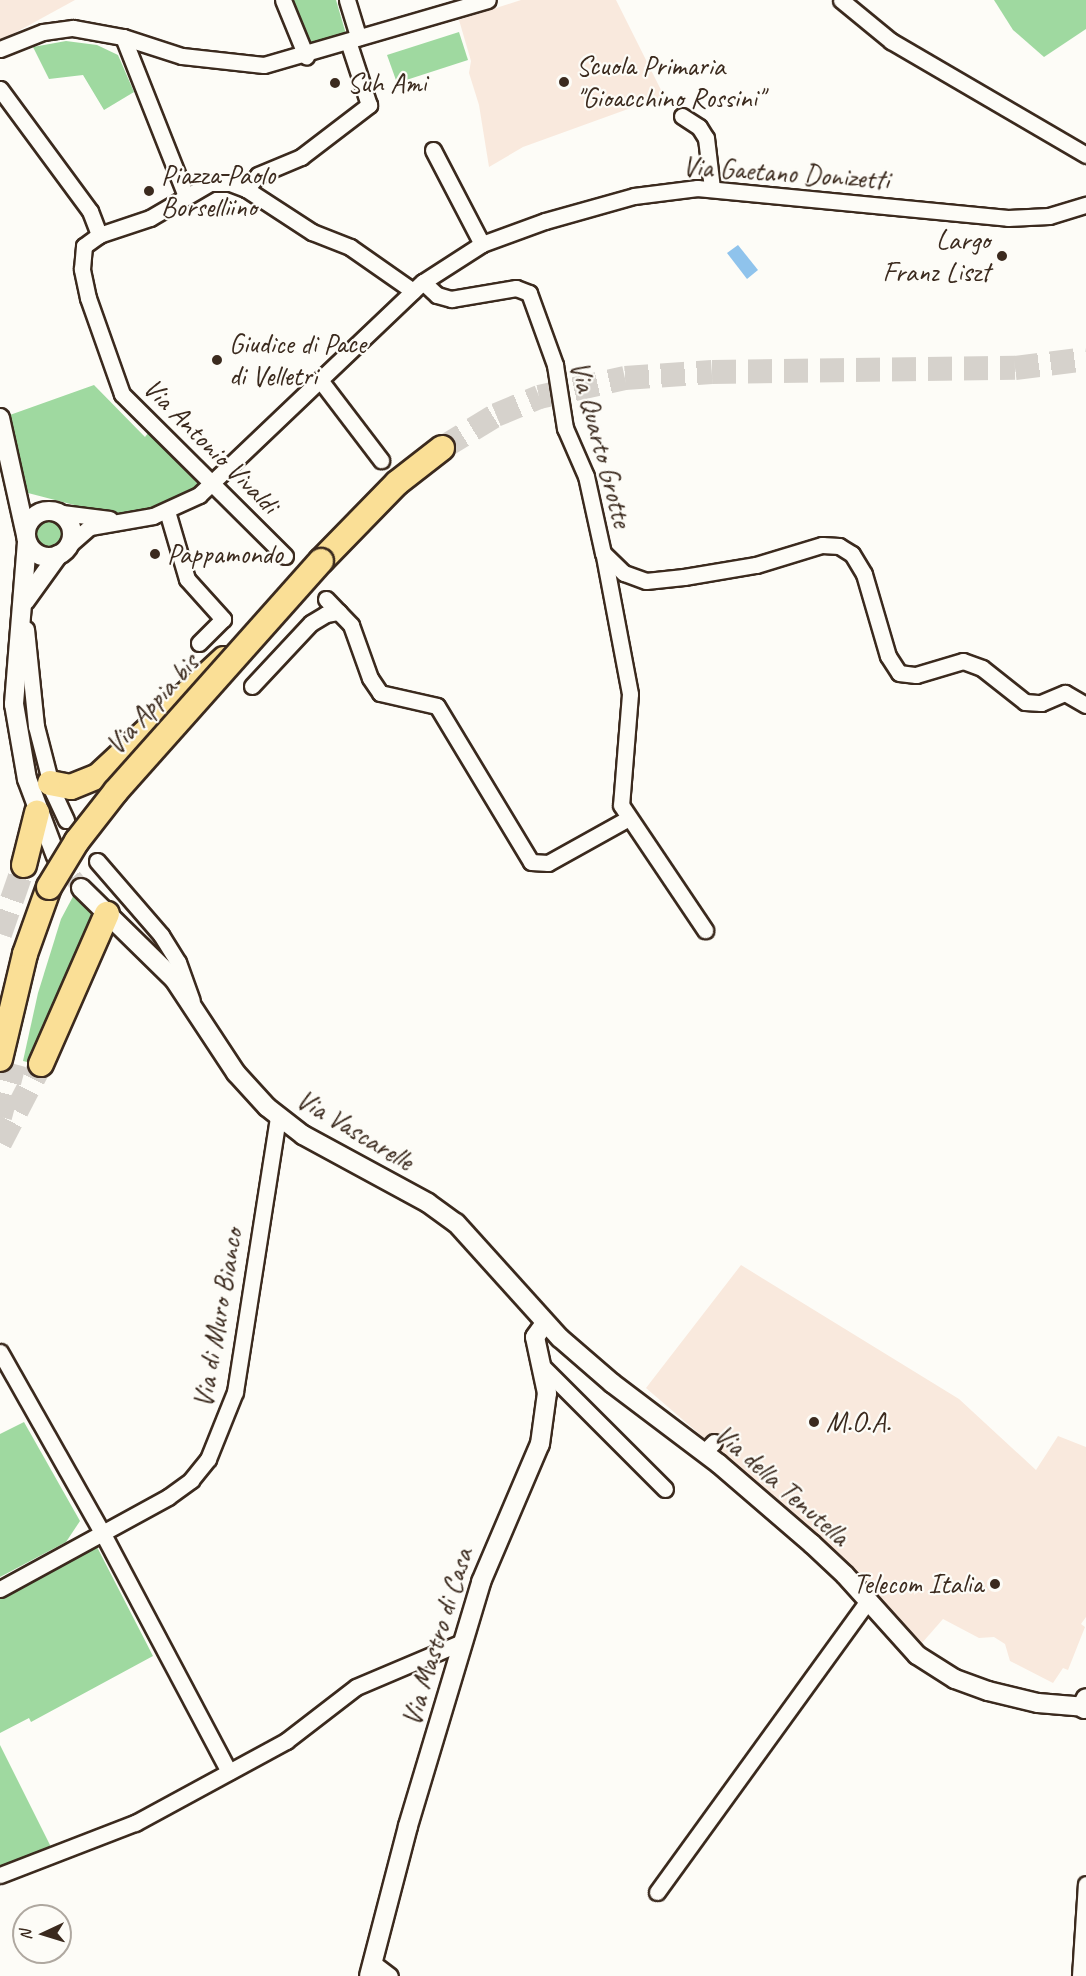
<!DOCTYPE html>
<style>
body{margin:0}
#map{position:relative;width:1086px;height:1976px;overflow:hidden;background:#fdfcf7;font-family:Caveat,sans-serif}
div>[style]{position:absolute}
.built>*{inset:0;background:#f9e9dd}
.green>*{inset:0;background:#9fd9a0}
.round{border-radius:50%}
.water>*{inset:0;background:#8fc3ec}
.tertiary-tunnel>*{height:18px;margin-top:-9px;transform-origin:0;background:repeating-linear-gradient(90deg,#d6d2cc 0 18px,transparent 0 27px)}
.trunk-tunnel>*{height:24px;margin-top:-12px;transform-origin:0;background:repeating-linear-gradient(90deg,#d6d2cc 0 24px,transparent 0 36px)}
.roads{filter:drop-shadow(2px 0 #3b2a1e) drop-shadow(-2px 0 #3b2a1e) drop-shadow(0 2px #3b2a1e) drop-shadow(0 -2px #3b2a1e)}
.minor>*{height:15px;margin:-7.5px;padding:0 7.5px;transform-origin:7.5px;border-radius:7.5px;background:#fdfcf7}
.tertiary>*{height:18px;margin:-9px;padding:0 9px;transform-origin:9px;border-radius:9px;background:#fdfcf7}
.tertiary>.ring{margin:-9px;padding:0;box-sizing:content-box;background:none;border:18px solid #fdfcf7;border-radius:50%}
.secondary>*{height:21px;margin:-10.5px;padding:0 10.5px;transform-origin:10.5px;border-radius:10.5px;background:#fdfcf7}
.trunk>*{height:24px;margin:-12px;padding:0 12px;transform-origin:12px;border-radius:12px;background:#fadf96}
.bridges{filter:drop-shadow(2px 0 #3b2a1e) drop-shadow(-2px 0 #3b2a1e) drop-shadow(0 2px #3b2a1e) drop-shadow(0 -2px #3b2a1e)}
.trunk-bridge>*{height:24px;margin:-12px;padding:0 12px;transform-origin:12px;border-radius:12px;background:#fadf96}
.dots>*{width:16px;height:16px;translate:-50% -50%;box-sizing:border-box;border:3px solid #fdfcf7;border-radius:50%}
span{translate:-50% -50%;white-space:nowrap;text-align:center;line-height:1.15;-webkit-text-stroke:4.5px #fdfcf7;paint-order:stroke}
.poi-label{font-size:28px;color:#3b2a1e}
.left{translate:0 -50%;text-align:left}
.right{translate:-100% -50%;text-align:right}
.street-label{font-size:28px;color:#3b2a1e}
.north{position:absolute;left:12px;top:1904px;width:60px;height:60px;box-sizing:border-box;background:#fdfcf7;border:2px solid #afa8a0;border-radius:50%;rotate:266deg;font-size:16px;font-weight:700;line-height:24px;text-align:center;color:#3b2a1e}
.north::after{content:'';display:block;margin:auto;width:21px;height:27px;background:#3b2a1e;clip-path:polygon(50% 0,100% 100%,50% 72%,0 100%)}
</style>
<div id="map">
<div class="built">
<div style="clip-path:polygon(0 0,75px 0,0 41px)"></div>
<div style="clip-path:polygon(521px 0,616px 0,664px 96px,523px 147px,489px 167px,479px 105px,469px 73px,471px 61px,459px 20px)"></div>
<div style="clip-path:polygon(741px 1265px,959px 1399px,1036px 1470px,1058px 1436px,1086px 1447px,1086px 1617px,1081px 1624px,1085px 1627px,1068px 1670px,1063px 1668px,1053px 1683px,1010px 1661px,1005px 1644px,994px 1637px,979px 1638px,943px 1619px,922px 1643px,896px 1622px,883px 1600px,836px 1552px,646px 1388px)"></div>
</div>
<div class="green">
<div style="clip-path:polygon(287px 0,336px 0,346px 34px,307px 48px)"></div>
<div style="clip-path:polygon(994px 0,1086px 0,1086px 29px,1044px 57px,1013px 30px)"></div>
<div style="clip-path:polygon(459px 32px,468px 60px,397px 83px,387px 55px)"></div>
<div style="clip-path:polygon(66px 41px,97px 45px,118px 55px,134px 92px,104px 110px,83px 75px,49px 79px,33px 47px)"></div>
<div style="clip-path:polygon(94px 385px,145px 437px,148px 433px,199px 485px,164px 507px,109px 514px,28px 493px,7px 416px)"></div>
<div class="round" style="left:35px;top:521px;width:26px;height:26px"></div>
<div style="clip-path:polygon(77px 889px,93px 909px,92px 931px,31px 1063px,23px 1061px,38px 993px,61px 919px)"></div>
<div style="clip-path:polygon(24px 1422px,80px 1521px,66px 1542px,0 1577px,0 1434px)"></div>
<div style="clip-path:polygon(97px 1547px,153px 1656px,31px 1722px,29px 1718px,0 1733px,0 1598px)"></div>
<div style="clip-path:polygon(0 1745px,52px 1849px,0 1870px)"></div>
</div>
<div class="water">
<div style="clip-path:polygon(738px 245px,758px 270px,747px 279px,727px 253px)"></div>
</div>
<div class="tertiary-tunnel">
<div style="left:56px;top:856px;width:41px;rotate:52deg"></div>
</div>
<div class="trunk-tunnel">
<div style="left:442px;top:448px;width:63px;rotate:-31.4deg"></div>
<div style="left:496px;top:415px;width:47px;rotate:-22.7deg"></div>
<div style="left:539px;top:397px;width:88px;rotate:-12.5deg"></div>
<div style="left:625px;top:378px;width:87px;rotate:-3.9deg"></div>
<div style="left:712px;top:372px;width:303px;rotate:-0.8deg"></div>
<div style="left:1015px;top:368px;width:72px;rotate:-7.2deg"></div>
<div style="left:0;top:934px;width:73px;rotate:-70.8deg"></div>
<div style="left:0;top:1117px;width:55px;rotate:-75.2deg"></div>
<div style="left:0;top:1143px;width:89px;rotate:-62.6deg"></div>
</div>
<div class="roads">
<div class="minor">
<div style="left:283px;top:0;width:61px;rotate:67.7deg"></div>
<div style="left:347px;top:0;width:39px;rotate:73deg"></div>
<div style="left:841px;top:0;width:65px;rotate:39.4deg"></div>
<div style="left:891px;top:41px;width:226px;rotate:30.3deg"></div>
<div style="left:123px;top:37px;width:171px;rotate:68.4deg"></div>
<div style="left:0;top:49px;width:46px;rotate:-21.6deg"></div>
<div style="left:43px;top:32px;width:30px;rotate:-8deg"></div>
<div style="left:73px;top:28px;width:51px;rotate:10.2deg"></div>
<div style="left:123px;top:37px;width:62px;rotate:17.9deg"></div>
<div style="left:182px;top:56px;width:82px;rotate:6.3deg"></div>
<div style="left:264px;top:65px;width:233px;rotate:-16.2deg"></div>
<div style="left:0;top:89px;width:152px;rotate:53.6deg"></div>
<div style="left:90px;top:211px;width:26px;rotate:69deg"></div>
<div style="left:682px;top:116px;width:20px;rotate:33deg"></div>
<div style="left:699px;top:127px;width:13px;rotate:58deg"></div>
<div style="left:706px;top:138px;width:50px;rotate:83.2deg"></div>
<div style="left:433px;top:150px;width:106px;rotate:62.5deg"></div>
<div style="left:246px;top:189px;width:18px;rotate:-49deg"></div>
<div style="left:258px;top:175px;width:47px;rotate:-22.7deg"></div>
<div style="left:301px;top:157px;width:86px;rotate:-37.4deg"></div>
<div style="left:369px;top:105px;width:67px;rotate:-108.2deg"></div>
<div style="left:423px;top:282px;width:19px;rotate:43deg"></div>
<div style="left:437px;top:295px;width:15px;rotate:16deg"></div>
<div style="left:451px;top:299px;width:66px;rotate:-9.6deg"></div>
<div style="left:516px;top:288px;width:14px;rotate:21deg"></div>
<div style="left:529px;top:293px;width:77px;rotate:70.1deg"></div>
<div style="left:555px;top:365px;width:64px;rotate:81deg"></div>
<div style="left:565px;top:428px;width:52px;rotate:66.4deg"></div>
<div style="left:586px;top:476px;width:79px;rotate:77.6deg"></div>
<div style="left:603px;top:553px;width:29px;rotate:44deg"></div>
<div style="left:624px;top:573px;width:23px;rotate:20deg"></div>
<div style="left:646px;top:581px;width:38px;rotate:-6deg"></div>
<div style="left:684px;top:577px;width:73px;rotate:-9.5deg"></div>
<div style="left:756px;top:565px;width:69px;rotate:-16.9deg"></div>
<div style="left:822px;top:545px;width:17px;rotate:3deg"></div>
<div style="left:839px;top:546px;width:15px;rotate:32deg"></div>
<div style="left:852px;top:554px;width:23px;rotate:59deg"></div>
<div style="left:864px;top:574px;width:85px;rotate:73.7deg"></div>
<div style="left:888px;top:656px;width:20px;rotate:57deg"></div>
<div style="left:899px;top:673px;width:17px;rotate:7deg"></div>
<div style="left:916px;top:675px;width:49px;rotate:-16.6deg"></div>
<div style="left:963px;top:661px;width:20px;rotate:20deg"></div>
<div style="left:982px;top:668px;width:55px;rotate:38.3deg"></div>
<div style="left:1025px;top:702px;width:16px;rotate:4deg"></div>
<div style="left:1041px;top:703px;width:26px;rotate:-23deg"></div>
<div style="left:1065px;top:693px;width:24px;rotate:30deg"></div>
<div style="left:320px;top:380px;width:101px;rotate:52.7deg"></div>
<div style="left:167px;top:511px;width:71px;rotate:73.6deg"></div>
<div style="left:187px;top:579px;width:54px;rotate:48deg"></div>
<div style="left:223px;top:619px;width:34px;rotate:135deg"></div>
<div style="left:54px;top:512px;width:56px;rotate:7.1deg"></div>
<div style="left:69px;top:545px;width:28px;rotate:-41deg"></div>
<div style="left:90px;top:527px;width:64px;rotate:-9.9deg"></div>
<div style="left:153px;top:516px;width:51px;rotate:-24.5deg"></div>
<div style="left:199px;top:495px;width:309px;rotate:-43.6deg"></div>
<div style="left:423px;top:282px;width:70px;rotate:-32.8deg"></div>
<div style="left:482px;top:244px;width:67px;rotate:-20.1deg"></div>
<div style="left:545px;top:221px;width:92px;rotate:-15.7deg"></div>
<div style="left:634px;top:196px;width:64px;rotate:-7.2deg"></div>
<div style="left:697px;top:188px;width:312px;rotate:5.5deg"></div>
<div style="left:1008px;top:218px;width:41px;rotate:-2.8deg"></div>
<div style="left:1049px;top:216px;width:39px;rotate:-17deg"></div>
<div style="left:285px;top:556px;width:230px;rotate:-135.2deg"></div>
<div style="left:122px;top:394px;width:102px;rotate:-109.5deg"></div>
<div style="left:88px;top:298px;width:30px;rotate:-102deg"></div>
<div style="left:82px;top:269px;width:23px;rotate:-85deg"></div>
<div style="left:84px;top:246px;width:19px;rotate:-36deg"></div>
<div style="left:99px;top:235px;width:54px;rotate:-18.4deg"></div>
<div style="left:150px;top:218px;width:69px;rotate:-30.3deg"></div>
<div style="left:210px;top:183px;width:20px"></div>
<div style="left:230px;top:183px;width:17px;rotate:21deg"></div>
<div style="left:246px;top:189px;width:79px;rotate:33.1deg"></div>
<div style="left:312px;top:232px;width:41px;rotate:21.5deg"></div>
<div style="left:350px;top:247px;width:77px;rotate:34.9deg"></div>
<div style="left:604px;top:556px;width:140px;rotate:79.3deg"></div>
<div style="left:630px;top:694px;width:111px;rotate:94.6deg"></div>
<div style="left:621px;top:805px;width:151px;rotate:56.1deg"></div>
<div style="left:326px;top:599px;width:36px;rotate:46deg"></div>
<div style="left:351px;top:625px;width:56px;rotate:70.3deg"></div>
<div style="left:370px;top:678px;width:18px;rotate:56deg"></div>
<div style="left:380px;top:693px;width:58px;rotate:12.8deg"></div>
<div style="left:437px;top:706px;width:182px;rotate:58.9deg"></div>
<div style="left:531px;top:862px;width:17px;rotate:3deg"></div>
<div style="left:548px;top:863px;width:90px;rotate:-29.1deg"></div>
<div style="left:26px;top:629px;width:98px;rotate:84.1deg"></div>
<div style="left:36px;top:726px;width:68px;rotate:75.6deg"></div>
<div style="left:53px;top:792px;width:31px;rotate:65deg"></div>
<div style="left:252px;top:686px;width:86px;rotate:-46.9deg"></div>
<div style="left:311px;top:623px;width:17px;rotate:-31deg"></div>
<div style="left:326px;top:614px;width:13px;rotate:-9deg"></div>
<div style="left:97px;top:861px;width:98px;rotate:49.1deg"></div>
<div style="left:161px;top:935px;width:32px;rotate:58deg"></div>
<div style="left:178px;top:962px;width:41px;rotate:70.3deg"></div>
<div style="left:0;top:1352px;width:209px;rotate:60.5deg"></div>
<div style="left:103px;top:1534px;width:269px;rotate:62.1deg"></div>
<div style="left:544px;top:1368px;width:171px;rotate:45deg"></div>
<div style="left:704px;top:1452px;width:14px;rotate:-45deg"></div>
<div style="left:0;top:1589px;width:192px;rotate:-28.7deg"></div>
<div style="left:168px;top:1497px;width:29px;rotate:-36deg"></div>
<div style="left:191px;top:1480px;width:27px;rotate:-51deg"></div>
<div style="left:208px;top:1459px;width:72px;rotate:-68.1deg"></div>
<div style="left:235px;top:1392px;width:278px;rotate:-81.1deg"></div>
<div style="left:0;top:1875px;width:145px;rotate:-21.1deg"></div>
<div style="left:135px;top:1823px;width:172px;rotate:-28.5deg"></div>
<div style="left:286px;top:1741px;width:88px;rotate:-37.6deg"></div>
<div style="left:356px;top:1687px;width:115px;rotate:-23deg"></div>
<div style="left:657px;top:1892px;width:360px;rotate:-54.1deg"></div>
<div style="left:373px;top:1963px;width:21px;rotate:37deg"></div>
<div style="left:1080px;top:1976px;width:92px;rotate:-86.3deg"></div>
</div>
<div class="tertiary">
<div style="left:0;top:418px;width:120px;rotate:77.5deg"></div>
<div class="ring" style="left:26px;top:511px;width:28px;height:28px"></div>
<div style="left:27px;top:542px;width:163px;rotate:94.6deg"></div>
<div style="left:14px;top:704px;width:76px;rotate:80.2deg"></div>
<div style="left:27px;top:779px;width:82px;rotate:69.4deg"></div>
<div style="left:25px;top:601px;width:57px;rotate:-54.3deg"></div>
<div style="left:81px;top:888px;width:130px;rotate:44.4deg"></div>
<div style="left:174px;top:979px;width:113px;rotate:56.6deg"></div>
<div style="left:236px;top:1073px;width:46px;rotate:47.6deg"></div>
<div style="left:267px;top:1107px;width:46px;rotate:37.9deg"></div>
<div style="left:303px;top:1135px;width:142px;rotate:28.5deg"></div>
<div style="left:428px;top:1203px;width:34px;rotate:36deg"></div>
<div style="left:456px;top:1223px;width:155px;rotate:47.9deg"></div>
<div style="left:560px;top:1338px;width:69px;rotate:40.9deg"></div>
<div style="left:612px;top:1383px;width:134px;rotate:37.1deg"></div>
<div style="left:719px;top:1464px;width:123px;rotate:40.7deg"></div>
<div style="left:812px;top:1544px;width:45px;rotate:43.2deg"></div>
<div style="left:845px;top:1575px;width:108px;rotate:48deg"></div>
<div style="left:917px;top:1655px;width:45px;rotate:32.3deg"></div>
<div style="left:955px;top:1679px;width:35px;rotate:20deg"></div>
<div style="left:988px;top:1691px;width:51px;rotate:13.5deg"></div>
<div style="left:1038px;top:1703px;width:48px;rotate:4.8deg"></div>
<div style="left:369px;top:1976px;width:155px;rotate:-75.4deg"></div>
<div style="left:408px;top:1826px;width:255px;rotate:-73.3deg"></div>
<div style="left:481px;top:1582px;width:150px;rotate:-66.9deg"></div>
<div style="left:540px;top:1444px;width:51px;rotate:-82.2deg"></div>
<div style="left:547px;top:1393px;width:57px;rotate:-102.1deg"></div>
<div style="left:535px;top:1337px;width:17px;rotate:-54deg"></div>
</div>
<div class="secondary">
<div style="left:1084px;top:1707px;width:8px;rotate:-76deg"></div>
</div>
<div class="trunk">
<div style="left:321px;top:561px;width:109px;rotate:-45.7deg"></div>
<div style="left:397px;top:483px;width:57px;rotate:-37.9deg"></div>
<div style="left:50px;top:783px;width:21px;rotate:11deg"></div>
<div style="left:71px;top:787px;width:29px;rotate:-22deg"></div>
<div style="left:98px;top:776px;width:172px;rotate:-42.9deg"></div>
<div style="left:24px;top:865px;width:54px;rotate:-76deg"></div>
<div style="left:0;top:1059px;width:108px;rotate:-76.6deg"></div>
<div style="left:25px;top:954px;width:71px;rotate:-70.3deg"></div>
<div style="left:41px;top:1064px;width:164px;rotate:-66.3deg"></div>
</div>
</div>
<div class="bridges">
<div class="trunk-bridge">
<div style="left:49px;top:887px;width:54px;rotate:-58.7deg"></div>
<div style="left:77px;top:841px;width:63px;rotate:-52deg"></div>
<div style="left:116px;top:791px;width:308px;rotate:-48.3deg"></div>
</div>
</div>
<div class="dots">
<div style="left:564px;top:82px;background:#3b2a1e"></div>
<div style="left:335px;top:83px;background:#3b2a1e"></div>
<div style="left:149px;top:191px;background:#3b2a1e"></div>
<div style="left:1002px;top:256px;background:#3b2a1e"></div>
<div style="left:217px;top:360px;background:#3b2a1e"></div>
<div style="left:155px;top:554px;background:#3b2a1e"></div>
<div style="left:814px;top:1422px;background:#3b2a1e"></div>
<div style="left:995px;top:1584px;background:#3b2a1e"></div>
</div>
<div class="poi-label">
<span class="left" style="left:576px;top:82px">Scuola Primaria<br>"Gioacchino Rossini"</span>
<span class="left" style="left:347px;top:83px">Suh Ami</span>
<span class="left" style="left:161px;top:191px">Piazza Paolo<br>Borselliino</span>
<span class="right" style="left:990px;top:256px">Largo<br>Franz Liszt</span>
<span class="left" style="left:229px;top:360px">Giudice di Pace<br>di Velletri</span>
<span class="left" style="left:167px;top:554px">Pappamondo</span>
<span class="left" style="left:826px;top:1422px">M.O.A.</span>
<span class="right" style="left:983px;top:1584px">Telecom Italia</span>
</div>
<div class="street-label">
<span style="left:786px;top:173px;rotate:4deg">Via Gaetano Donizetti</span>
<span style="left:601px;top:444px;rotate:75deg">Via Quarto Grotte</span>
<span style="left:211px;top:446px;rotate:45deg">Via Antonio Vivaldi</span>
<span style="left:152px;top:704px;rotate:-48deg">Via Appia bis</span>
<span style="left:355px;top:1130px;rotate:31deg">Via Vascarelle</span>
<span style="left:218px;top:1318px;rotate:-80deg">Via di Muro Bianco</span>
<span style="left:782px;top:1485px;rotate:41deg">Via della Tenutella</span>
<span style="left:437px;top:1637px;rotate:-73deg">Via Mastro di Casa</span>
</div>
<div class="north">N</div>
</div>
